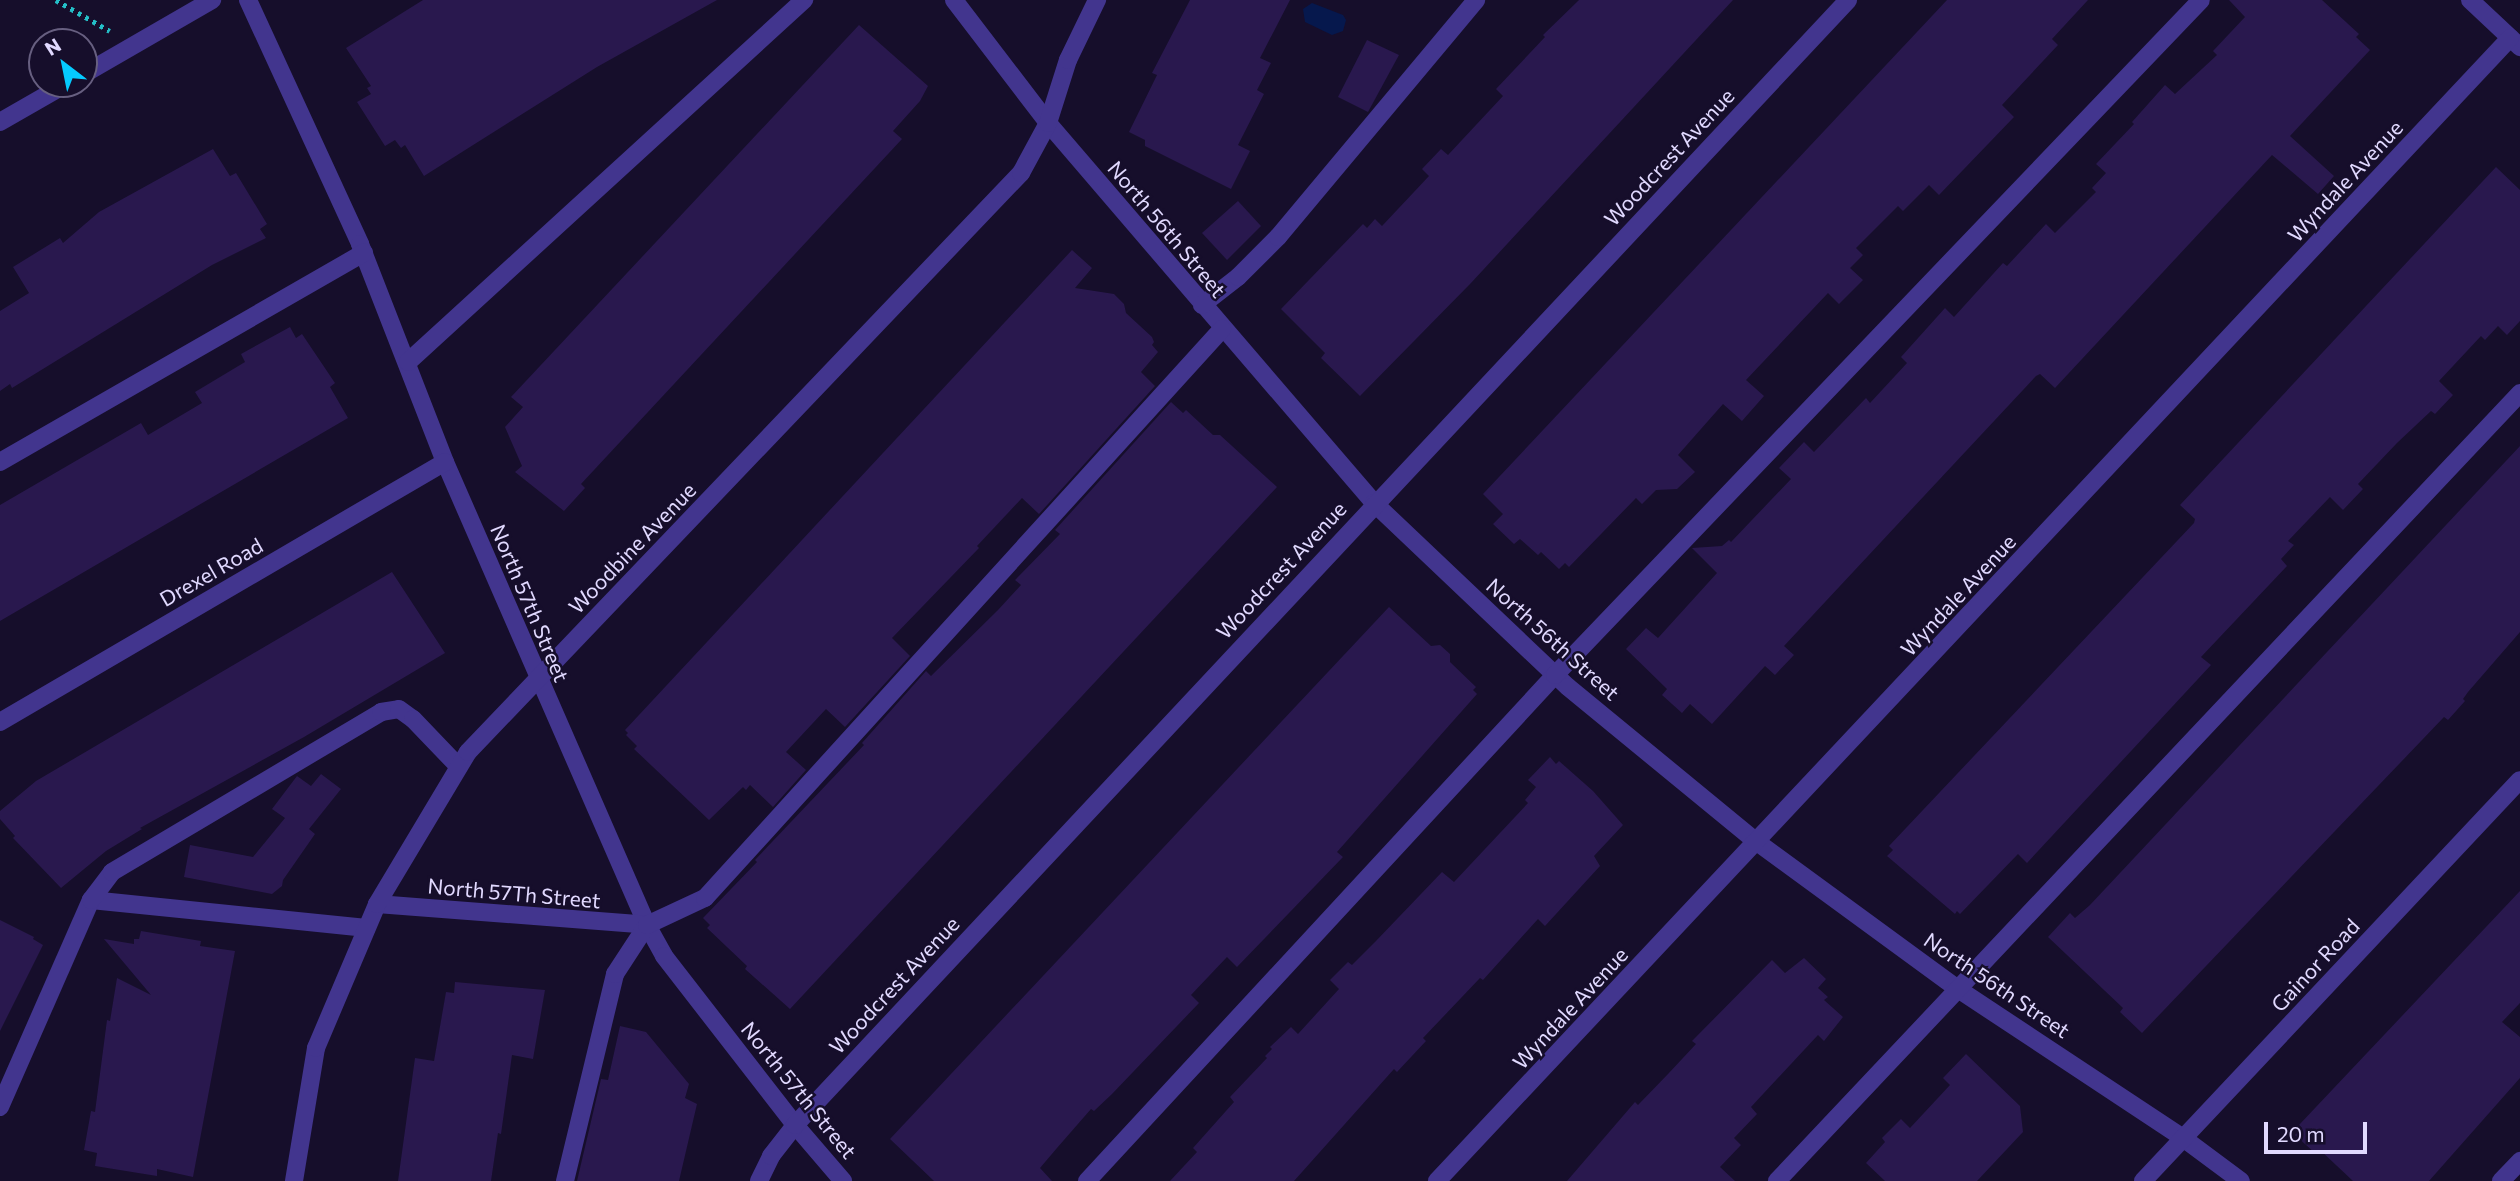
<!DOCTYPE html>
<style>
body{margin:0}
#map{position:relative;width:2520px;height:1181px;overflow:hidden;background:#160e2b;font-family:Commissioner,sans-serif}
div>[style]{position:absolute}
.water>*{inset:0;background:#06184d}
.building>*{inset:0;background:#29184e}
.path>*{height:4.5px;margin-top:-2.25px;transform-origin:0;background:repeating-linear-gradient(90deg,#24bfc7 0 3.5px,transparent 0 8.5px)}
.minor>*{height:18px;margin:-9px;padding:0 9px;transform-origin:9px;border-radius:9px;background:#42358e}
span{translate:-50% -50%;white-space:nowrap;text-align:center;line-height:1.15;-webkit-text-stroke:5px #160e2b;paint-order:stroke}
.street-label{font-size:21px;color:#e1d9ff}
.north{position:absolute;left:28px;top:28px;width:70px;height:70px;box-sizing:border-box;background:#160e2b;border:2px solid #675f80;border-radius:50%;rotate:328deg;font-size:19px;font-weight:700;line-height:28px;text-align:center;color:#e1d9ff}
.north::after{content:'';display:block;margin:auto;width:24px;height:32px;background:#05cbff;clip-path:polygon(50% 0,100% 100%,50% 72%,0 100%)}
.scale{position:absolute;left:2264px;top:1122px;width:103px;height:32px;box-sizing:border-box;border:4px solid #e1d9ff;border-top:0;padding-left:9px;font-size:21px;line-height:24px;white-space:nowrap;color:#e1d9ff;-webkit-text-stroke:5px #160e2b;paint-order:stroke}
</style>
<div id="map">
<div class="water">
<div style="clip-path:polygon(1312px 3px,1343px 15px,1346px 20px,1343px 31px,1332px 35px,1305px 22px,1303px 9px)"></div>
</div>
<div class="building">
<div style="clip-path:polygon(423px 0,717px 0,597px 67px,424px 176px,405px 145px,401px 148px,395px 140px,385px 146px,357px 102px,371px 94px,367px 88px,371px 86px,346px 48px)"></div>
<div style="clip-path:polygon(1190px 0,1290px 0,1260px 58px,1271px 63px,1257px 90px,1264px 94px,1238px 145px,1250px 151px,1231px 189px,1145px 146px,1145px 140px,1129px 132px,1157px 75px,1152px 73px)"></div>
<div style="clip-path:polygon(1579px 0,1733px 0,1471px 283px,1360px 396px,1321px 358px,1325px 353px,1281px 309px,1363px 224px,1367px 228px,1375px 219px,1382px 226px,1429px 176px,1422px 169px,1441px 149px,1448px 155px,1503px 96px,1496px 89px,1545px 37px,1543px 35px)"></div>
<div style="clip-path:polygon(1947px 0,2088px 0,2052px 39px,2058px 45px,2002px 105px,2014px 117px,1939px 195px,1929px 185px,1903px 211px,1898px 206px,1856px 248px,1863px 255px,1850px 268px,1863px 280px,1839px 304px,1828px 293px,1746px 380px,1764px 396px,1742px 421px,1723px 404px,1678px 455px,1695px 472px,1677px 489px,1656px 490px,1642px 504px,1636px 498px,1569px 567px,1565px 563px,1559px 569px,1541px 552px,1538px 555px,1520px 539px,1514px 544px,1493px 524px,1503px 514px,1483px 494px)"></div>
<div style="clip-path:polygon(2229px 0,2322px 0,2359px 34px,2356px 37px,2370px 50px,2290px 136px,2334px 176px,2318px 194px,2272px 155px,2055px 388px,2040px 374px,2036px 376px,1784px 646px,1794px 655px,1775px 675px,1765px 666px,1712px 724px,1690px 704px,1682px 713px,1662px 695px,1667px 689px,1626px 649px,1646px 628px,1658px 638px,1717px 573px,1692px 548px,1722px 546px,1729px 540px,1731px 542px,1791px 479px,1779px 468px,1804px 442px,1814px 452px,1866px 398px,1870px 403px,1907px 363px,1901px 357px,1945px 308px,1954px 317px,2003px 263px,2007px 266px,2046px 224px,2055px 233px,2096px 192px,2092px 188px,2106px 173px,2096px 164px,2134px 124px,2132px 122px,2165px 85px,2175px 94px,2217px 55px,2213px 51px,2245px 17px)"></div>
<div style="clip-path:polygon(859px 25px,928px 86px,920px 101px,893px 131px,902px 139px,581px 484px,585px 488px,564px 511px,515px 472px,522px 466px,505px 427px,523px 407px,511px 397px)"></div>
<div style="clip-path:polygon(1367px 40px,1399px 55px,1368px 112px,1338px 97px)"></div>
<div style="clip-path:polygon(213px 149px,230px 176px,236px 173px,267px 224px,260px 229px,266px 238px,212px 265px,12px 388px,10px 384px,0 391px,0 311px,29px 293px,13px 267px,60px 238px,63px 243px,99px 212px)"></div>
<div style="clip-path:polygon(2496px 167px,2520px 190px,2520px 321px,2507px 335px,2498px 326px,2485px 340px,2481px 336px,2439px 381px,2453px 395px,2435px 414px,2431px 411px,2397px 443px,2358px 484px,2363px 489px,2343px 510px,2330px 497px,2288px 541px,2294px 545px,2281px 559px,2287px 566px,2201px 657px,2211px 665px,2027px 863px,2018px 854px,1960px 914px,1957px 911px,1955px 914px,1887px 856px,1893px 850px,1889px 846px,2194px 523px,2195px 519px,2180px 505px)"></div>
<div style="clip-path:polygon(1238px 201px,1261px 226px,1227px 260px,1202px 233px)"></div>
<div style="clip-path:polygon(1072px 250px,1092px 268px,1075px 288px,1114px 294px,1124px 304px,1126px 313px,1152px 337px,1154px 342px,1152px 345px,1158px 352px,1141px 372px,1155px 386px,1039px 514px,1022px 498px,977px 546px,979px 548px,892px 638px,910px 656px,845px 727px,826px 709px,786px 752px,806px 770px,773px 807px,750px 785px,746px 790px,743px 787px,709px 820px,634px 749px,637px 746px,626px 735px,628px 733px,625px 730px)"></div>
<div style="clip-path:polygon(290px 327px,296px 338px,302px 334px,335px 383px,330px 387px,348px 418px,0 621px,0 505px,141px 423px,148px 435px,202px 403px,195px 392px,245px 362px,241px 354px)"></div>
<div style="clip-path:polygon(1171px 402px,1183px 413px,1186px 410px,1213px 435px,1220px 435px,1277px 487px,790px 1009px,745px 969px,747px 966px,707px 928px,710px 925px,703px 918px,757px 862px,755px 860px,864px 745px,862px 743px,926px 671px,931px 676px,998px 610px,1021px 585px,1015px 580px,1060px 534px,1055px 530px)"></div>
<div style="clip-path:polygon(2520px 446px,2520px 632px,2468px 692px,2463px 699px,2465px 701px,2448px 720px,2444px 717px,2142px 1033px,2120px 1012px,2123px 1008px,2048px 937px,2070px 913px,2075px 918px,2090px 905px)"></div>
<div style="clip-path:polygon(392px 572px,445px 653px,304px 737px,140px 828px,142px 829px,106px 851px,61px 888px,13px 838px,15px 836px,0 819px,0 811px,36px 781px)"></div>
<div style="clip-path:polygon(1389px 607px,1431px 646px,1440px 645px,1450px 654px,1450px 662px,1476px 687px,1473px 690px,1477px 694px,1337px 852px,1343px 857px,1237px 967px,1227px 957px,1191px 995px,1199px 1003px,1112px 1094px,1094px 1111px,1091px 1109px,1057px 1148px,1040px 1168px,1052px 1181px,934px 1181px,890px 1139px)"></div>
<div style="clip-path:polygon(1550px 757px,1556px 764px,1559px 761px,1593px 791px,1623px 825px,1594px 856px,1600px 866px,1545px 926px,1538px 919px,1483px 980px,1480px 978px,1423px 1038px,1426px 1041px,1397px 1072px,1394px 1069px,1294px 1181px,1170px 1181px,1197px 1152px,1193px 1148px,1234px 1102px,1230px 1097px,1267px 1058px,1265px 1056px,1272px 1049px,1270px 1047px,1291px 1027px,1298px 1034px,1339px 989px,1330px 980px,1348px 962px,1352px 965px,1375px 942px,1442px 872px,1454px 882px,1528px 803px,1525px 800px,1536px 787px,1528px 780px)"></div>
<div style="clip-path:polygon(321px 774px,341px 789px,309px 829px,315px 834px,283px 880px,282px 886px,272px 894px,184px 877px,190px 845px,253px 857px,285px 818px,272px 809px,297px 776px,311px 786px)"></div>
<div style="clip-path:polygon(2520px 891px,2520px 1003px,2502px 1022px,2520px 1037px,2520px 1078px,2429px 1181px,2353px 1181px,2320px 1150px,2316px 1154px,2295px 1135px,2302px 1128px,2299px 1125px)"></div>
<div style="clip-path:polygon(0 920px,34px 937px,33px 939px,43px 945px,0 1031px)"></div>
<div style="clip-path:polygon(141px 931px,201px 941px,200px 946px,235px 951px,193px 1177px,157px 1169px,157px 1176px,95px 1166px,97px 1153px,84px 1150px,91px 1111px,95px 1112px,107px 1020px,110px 1021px,117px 978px,151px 995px,104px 939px,134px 944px,134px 939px,139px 939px)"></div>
<div style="clip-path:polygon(1804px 958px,1826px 979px,1818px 988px,1828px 997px,1824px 1000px,1843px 1017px,1824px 1041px,1818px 1035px,1751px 1107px,1757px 1114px,1734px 1138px,1741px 1145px,1720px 1167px,1735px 1181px,1567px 1181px,1635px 1102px,1638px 1105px,1668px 1074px,1696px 1044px,1692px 1041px,1772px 960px,1785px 973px)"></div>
<div style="clip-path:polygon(455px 982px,545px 990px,533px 1059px,512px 1055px,501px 1134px,498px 1133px,491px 1181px,398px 1181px,415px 1058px,434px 1061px,446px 992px,454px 993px)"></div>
<div style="clip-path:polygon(620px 1026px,646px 1032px,689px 1084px,685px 1098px,697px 1104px,679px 1181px,577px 1181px,601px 1079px,608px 1080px)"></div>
<div style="clip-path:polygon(1966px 1054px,2020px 1106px,2023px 1132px,1977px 1181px,1885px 1181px,1866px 1163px,1885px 1142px,1882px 1138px,1901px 1119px,1910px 1128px,1950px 1085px,1943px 1078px)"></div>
</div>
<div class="path">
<div style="left:56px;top:0;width:62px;rotate:29.9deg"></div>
</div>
<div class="minor">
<div style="left:248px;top:0;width:268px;rotate:65.3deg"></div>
<div style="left:360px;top:244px;width:234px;rotate:68.7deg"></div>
<div style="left:445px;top:462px;width:505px;rotate:66.43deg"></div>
<div style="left:647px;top:925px;width:35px;rotate:61deg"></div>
<div style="left:664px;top:956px;width:214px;rotate:52.2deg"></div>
<div style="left:795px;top:1125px;width:74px;rotate:49.4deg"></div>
<div style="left:954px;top:0;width:155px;rotate:52.6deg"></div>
<div style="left:1048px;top:123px;width:501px;rotate:49.37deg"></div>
<div style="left:1374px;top:503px;width:267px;rotate:43.5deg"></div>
<div style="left:1568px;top:687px;width:244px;rotate:39.4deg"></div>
<div style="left:1757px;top:842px;width:249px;rotate:36.2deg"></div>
<div style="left:1958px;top:989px;width:270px;rotate:33.5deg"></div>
<div style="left:2183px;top:1138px;width:72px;rotate:36.6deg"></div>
<div style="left:2470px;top:0;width:69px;rotate:43.2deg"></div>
<div style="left:84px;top:74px;width:148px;rotate:-30deg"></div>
<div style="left:0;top:122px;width:76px;rotate:-29.9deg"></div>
<div style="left:1202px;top:305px;width:46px;rotate:-37.9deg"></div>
<div style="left:1238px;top:277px;width:57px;rotate:-45deg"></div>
<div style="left:1278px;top:237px;width:309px;rotate:-50.1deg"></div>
<div style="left:408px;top:362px;width:537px;rotate:-42.43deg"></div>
<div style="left:0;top:462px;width:420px;rotate:-29.9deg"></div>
<div style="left:0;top:722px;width:515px;rotate:-30.3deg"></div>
<div style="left:91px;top:900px;width:277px;rotate:5.8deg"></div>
<div style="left:377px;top:904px;width:271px;rotate:4.4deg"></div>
<div style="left:0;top:1107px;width:226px;rotate:-66.3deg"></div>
<div style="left:91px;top:900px;width:35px;rotate:-53deg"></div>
<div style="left:112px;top:872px;width:313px;rotate:-30.7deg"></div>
<div style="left:381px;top:712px;width:18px;rotate:-9deg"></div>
<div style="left:399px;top:709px;width:17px;rotate:36deg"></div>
<div style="left:413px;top:719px;width:66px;rotate:46.2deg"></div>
<div style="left:294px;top:1181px;width:135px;rotate:-80.6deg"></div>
<div style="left:316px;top:1048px;width:156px;rotate:-67deg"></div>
<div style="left:377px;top:904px;width:177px;rotate:-59.1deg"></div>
<div style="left:468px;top:752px;width:801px;rotate:-46.32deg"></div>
<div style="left:1021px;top:173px;width:57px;rotate:-61.6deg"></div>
<div style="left:1048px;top:123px;width:66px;rotate:-72.4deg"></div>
<div style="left:1068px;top:60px;width:67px;rotate:-64.2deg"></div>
<div style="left:565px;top:1181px;width:213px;rotate:-76.4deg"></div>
<div style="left:615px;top:974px;width:59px;rotate:-56.9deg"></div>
<div style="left:647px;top:925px;width:64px;rotate:-25deg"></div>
<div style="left:705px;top:898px;width:769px;rotate:-47.74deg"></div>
<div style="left:759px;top:1181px;width:28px;rotate:-64deg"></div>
<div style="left:771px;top:1156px;width:39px;rotate:-52deg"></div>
<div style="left:795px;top:1125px;width:1541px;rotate:-46.89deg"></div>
<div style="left:1087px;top:1181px;width:689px;rotate:-47.23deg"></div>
<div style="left:1555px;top:675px;width:934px;rotate:-46.26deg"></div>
<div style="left:1437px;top:1181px;width:1568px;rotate:-46.81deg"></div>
<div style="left:1777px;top:1181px;width:1083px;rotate:-46.68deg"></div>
<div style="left:2143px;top:1181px;width:550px;rotate:-46.77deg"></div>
<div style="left:2501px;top:1181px;width:28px;rotate:-46deg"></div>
</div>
<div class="street-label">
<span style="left:1669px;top:157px;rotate:-47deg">Woodcrest Avenue</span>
<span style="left:2345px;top:181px;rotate:-47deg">Wyndale Avenue</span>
<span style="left:1167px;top:229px;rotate:50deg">North 56th Street</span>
<span style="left:632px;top:548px;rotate:-46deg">Woodbine Avenue</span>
<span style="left:1281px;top:570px;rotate:-47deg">Woodcrest Avenue</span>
<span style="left:211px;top:572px;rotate:-30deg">Drexel Road</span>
<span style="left:1958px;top:595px;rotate:-47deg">Wyndale Avenue</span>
<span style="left:530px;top:603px;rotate:67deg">North 57th Street</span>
<span style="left:1553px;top:639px;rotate:42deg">North 56th Street</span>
<span style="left:514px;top:893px;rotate:5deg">North 57Th Street</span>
<span style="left:2315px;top:965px;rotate:-47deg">Gainor Road</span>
<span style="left:894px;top:985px;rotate:-47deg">Woodcrest Avenue</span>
<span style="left:1997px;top:985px;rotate:34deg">North 56th Street</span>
<span style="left:1570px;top:1008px;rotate:-47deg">Wyndale Avenue</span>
<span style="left:799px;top:1090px;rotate:51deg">North 57th Street</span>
</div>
<div class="north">N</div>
<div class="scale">20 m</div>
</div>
